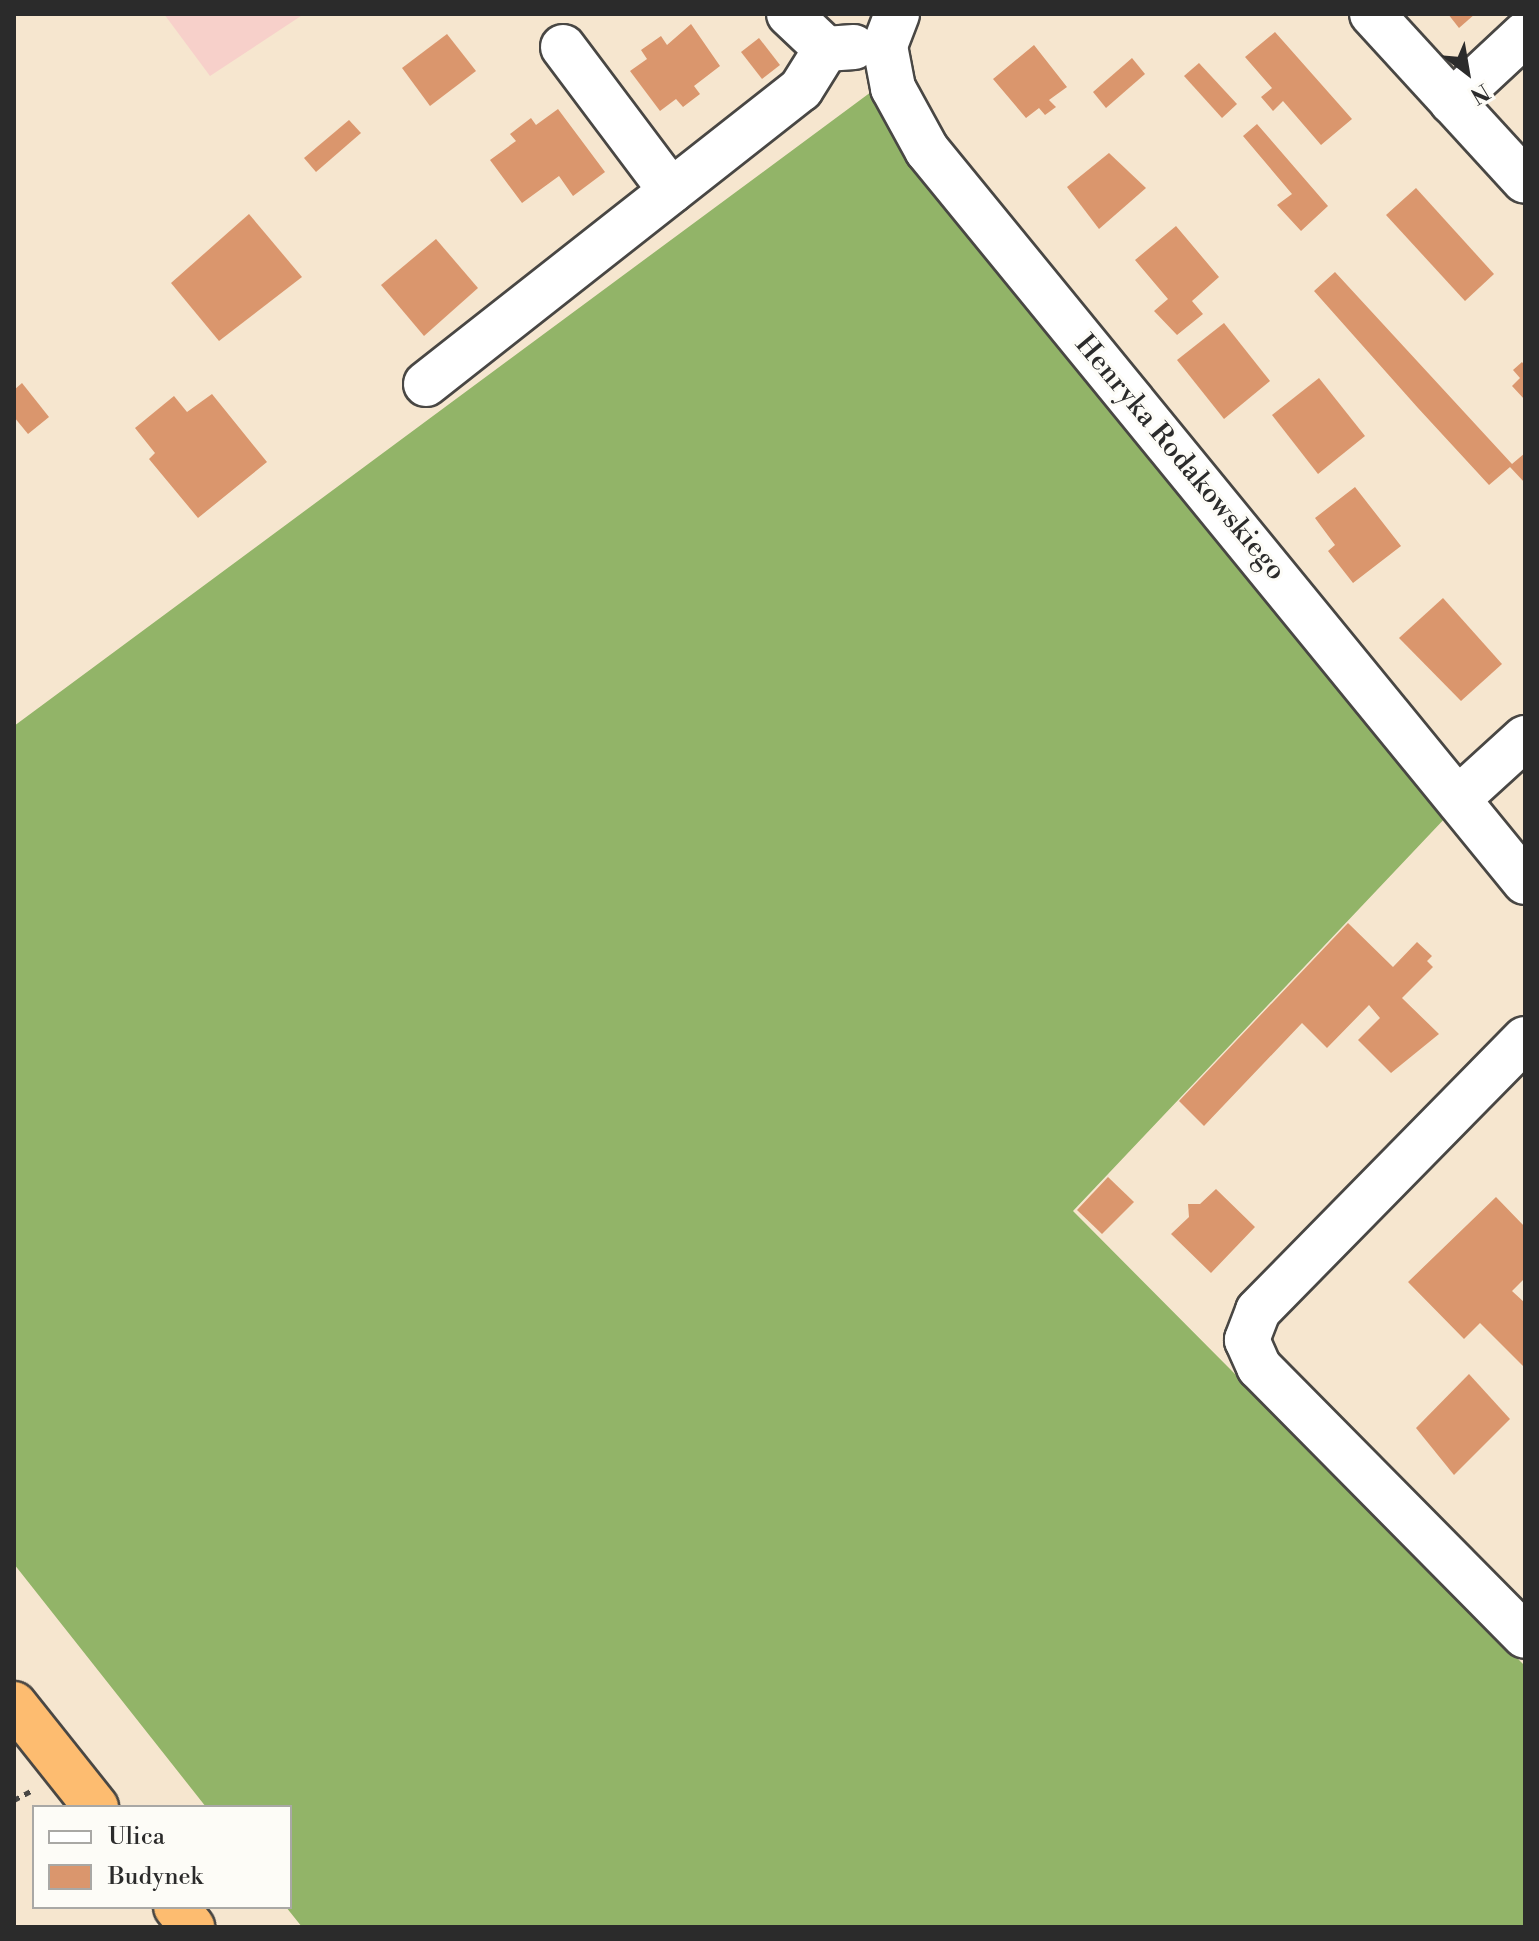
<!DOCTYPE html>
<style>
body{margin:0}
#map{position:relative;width:1539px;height:1941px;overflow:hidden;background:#f6e6cf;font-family:"Libre Bodoni",serif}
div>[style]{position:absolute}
.built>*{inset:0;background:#f7d0ca}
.forest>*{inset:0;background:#92b468}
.building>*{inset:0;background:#da966d}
.path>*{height:5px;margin-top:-2.5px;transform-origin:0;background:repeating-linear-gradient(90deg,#494744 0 6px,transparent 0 12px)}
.roads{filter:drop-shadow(2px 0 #494744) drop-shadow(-2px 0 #494744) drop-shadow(0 2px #494744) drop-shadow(0 -2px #494744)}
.minor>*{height:44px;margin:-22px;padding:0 22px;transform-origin:22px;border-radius:22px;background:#fff}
.highway>*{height:44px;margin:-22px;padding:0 22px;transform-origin:22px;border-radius:22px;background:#fdbc70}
span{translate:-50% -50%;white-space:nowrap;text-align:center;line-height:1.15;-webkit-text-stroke:6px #fdfcf7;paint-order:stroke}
.street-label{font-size:28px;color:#2b2b2b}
.frame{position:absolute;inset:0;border:16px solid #2b2b2b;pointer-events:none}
.legend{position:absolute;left:32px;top:1805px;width:260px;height:104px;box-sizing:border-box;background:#fdfcf7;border:2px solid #a9a8a5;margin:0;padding:10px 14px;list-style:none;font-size:24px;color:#2b2b2b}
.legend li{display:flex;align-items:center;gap:16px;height:40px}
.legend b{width:40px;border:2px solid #a9a8a5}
.north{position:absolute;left:1427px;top:32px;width:80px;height:80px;-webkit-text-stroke:6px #fdfcf7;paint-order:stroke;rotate:149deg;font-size:22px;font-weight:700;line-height:32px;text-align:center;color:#2b2b2b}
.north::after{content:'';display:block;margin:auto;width:28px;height:36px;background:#2b2b2b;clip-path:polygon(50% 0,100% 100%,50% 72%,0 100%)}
</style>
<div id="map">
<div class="built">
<div style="clip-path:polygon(164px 14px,304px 14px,210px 76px)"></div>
</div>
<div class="forest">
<div style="clip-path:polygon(871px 92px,1448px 815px,1073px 1211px,1525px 1666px,1525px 1927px,302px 1927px,286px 1907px,290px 1907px,290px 1807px,206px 1807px,14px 1564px,14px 726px)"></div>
</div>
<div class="building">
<div style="clip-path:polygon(1448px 14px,1475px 14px,1459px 28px)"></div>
<div style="clip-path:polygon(691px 24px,720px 66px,694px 86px,700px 94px,683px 107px,676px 99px,660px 111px,630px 71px,647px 59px,641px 50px,661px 36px,667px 45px)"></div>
<div style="clip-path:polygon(1275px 32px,1352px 119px,1321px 145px,1283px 101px,1273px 111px,1261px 97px,1272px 88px,1245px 57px)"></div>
<div style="clip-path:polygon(447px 34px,476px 71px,430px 106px,402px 68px)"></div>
<div style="clip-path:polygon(759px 38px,780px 65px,762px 79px,741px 52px)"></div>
<div style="clip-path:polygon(1034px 45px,1067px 87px,1049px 100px,1056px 107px,1045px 115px,1039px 108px,1026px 118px,993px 79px)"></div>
<div style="clip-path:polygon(1132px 58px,1145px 74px,1106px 108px,1093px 92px)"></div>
<div style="clip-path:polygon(1199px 63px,1237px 104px,1222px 118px,1184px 76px)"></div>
<div style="clip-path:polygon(558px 109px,605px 172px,573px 196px,559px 176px,522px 203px,490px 160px,516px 141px,510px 134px,531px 118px,536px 125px)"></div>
<div style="clip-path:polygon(349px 120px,361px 133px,316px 172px,304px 158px)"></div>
<div style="clip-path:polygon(1257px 124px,1328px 206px,1301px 231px,1277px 205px,1292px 194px,1243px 136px)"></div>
<div style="clip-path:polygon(1109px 153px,1146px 188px,1099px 229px,1067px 187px)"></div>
<div style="clip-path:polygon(1416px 188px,1494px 274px,1465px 301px,1386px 215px)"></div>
<div style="clip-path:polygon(249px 214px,302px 277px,219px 341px,171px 283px)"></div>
<div style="clip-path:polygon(1176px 226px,1219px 277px,1192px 301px,1203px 314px,1177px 335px,1154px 311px,1168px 299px,1135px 260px)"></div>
<div style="clip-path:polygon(436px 239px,478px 288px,424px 336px,381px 285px)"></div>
<div style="clip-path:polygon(1335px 272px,1512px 464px,1525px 453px,1525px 483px,1510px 467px,1489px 485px,1418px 408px,1314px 291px)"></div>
<div style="clip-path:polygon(1224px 323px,1270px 381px,1224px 419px,1177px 360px)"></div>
<div style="clip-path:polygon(1522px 362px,1525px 366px,1525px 400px,1512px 386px,1520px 378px,1513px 370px)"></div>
<div style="clip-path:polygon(1319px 378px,1365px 436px,1318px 474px,1272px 415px)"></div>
<div style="clip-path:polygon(22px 383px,49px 417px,28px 434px,14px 417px,14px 390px)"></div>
<div style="clip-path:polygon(212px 394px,267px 462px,198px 518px,149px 459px,155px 453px,135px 428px,174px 396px,187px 412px)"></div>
<div style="clip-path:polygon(1355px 487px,1401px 546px,1353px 583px,1328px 551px,1335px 545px,1315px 518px)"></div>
<div style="clip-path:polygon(1443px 598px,1502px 664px,1461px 701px,1399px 638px)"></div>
<div style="clip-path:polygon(1348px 923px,1393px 967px,1417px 942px,1432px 956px,1427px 961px,1433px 967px,1402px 998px,1439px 1034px,1391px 1073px,1358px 1040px,1380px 1018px,1369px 1005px,1327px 1048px,1302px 1023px,1204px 1126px,1179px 1101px)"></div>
<div style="clip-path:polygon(1108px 1177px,1134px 1202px,1102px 1234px,1077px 1210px)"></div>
<div style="clip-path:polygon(1216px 1189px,1255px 1227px,1211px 1273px,1171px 1234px,1189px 1217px,1188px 1204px,1200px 1204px)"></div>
<div style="clip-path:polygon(1496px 1197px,1525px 1227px,1525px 1278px,1512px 1291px,1525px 1303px,1525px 1368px,1480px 1323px,1464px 1339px,1408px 1282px)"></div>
<div style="clip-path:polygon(1469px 1374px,1510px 1419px,1454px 1475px,1416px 1428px)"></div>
</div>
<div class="path">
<div style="left:14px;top:1800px;width:19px;rotate:-28deg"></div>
</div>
<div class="roads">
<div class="minor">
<div style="left:789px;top:14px;width:51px;rotate:43.4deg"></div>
<div style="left:826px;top:49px;width:28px;rotate:-4deg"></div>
<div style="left:897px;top:14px;width:34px;rotate:111deg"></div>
<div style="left:885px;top:46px;width:43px;rotate:79.2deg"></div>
<div style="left:893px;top:88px;width:71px;rotate:61.3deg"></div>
<div style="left:927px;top:150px;width:945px;rotate:50.75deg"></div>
<div style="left:1372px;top:14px;width:226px;rotate:47.5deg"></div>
<div style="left:563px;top:47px;width:180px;rotate:53.1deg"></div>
<div style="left:1452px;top:102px;width:100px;rotate:-43deg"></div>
<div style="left:426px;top:384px;width:477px;rotate:-38.2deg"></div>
<div style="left:801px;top:89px;width:47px;rotate:-58deg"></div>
<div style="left:1459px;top:798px;width:89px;rotate:-42.3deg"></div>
<div style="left:1525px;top:1039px;width:381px;rotate:134.5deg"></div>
<div style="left:1258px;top:1311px;width:31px;rotate:111deg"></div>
<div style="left:1247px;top:1340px;width:30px;rotate:66deg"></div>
<div style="left:1259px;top:1367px;width:378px;rotate:45.3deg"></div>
</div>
<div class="highway">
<div style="left:14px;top:1704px;width:132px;rotate:51.5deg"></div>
<div style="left:176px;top:1907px;width:26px;rotate:51deg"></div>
</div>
</div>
<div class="street-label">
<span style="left:1180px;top:458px;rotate:50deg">Henryka Rodakowskiego</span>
</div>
<div class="frame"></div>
<ul class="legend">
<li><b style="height:10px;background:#fff"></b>Ulica</li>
<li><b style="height:22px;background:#da966d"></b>Budynek</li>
</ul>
<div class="north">N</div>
</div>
